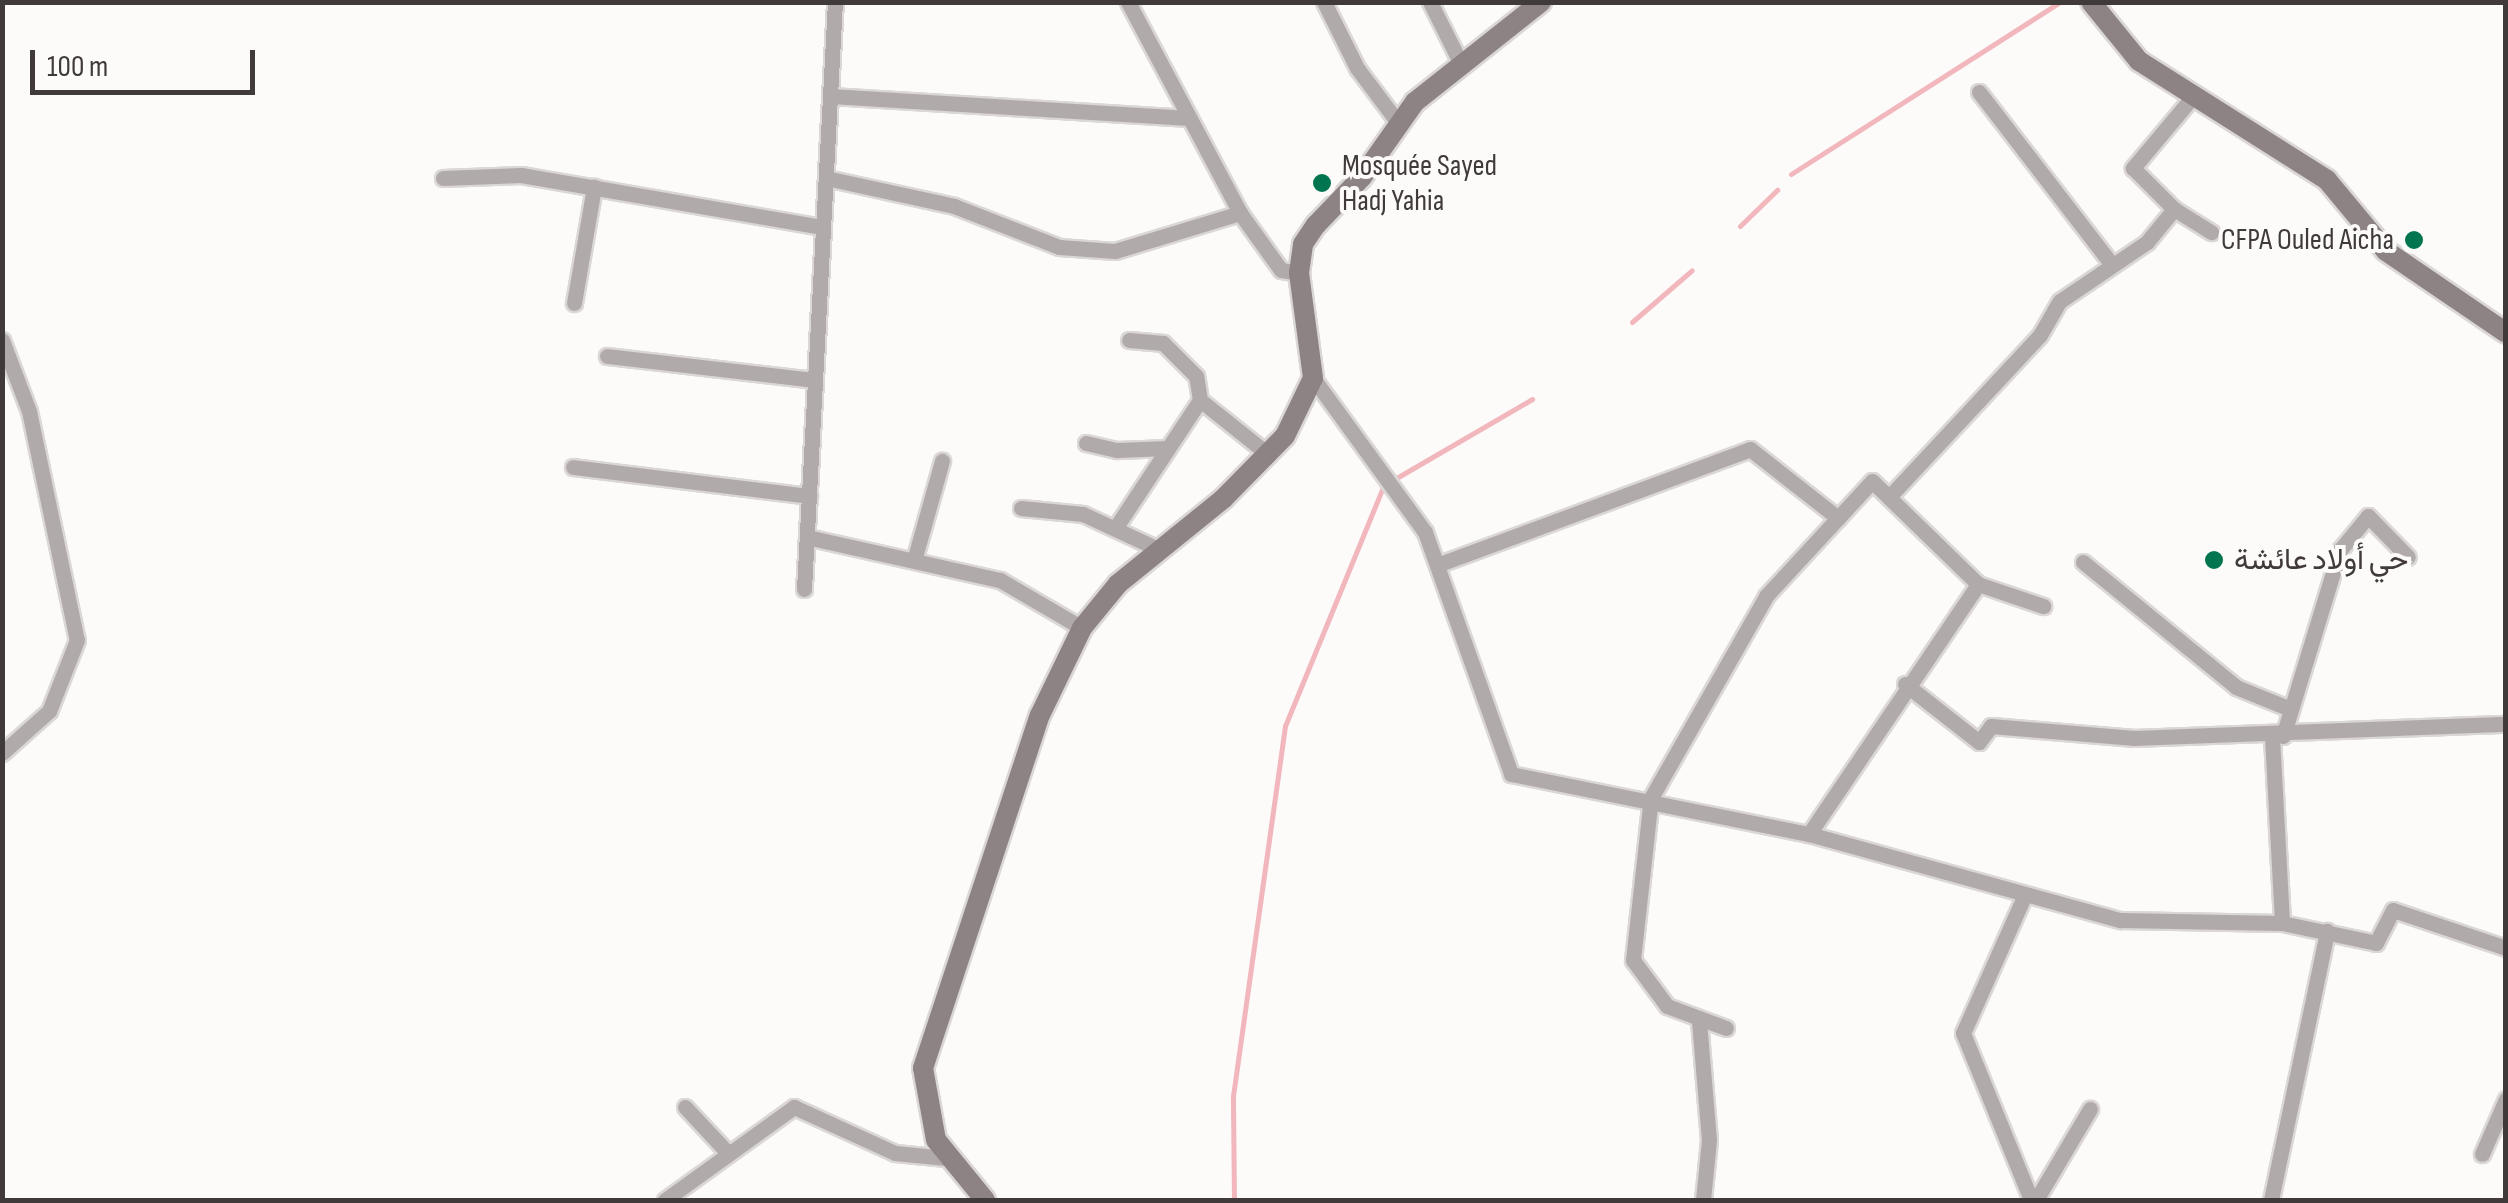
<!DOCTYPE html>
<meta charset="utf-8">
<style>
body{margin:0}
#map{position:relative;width:2508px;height:1203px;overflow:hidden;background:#fdfafa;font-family:"Sofia Sans Condensed",Vazirmatn,sans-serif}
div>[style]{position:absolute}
.stream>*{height:5px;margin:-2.5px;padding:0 2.5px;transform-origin:2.5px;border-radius:2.5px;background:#f1b7bc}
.roads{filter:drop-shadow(2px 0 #dbd7d7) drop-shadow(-2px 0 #dbd7d7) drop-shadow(0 2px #dbd7d7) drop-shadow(0 -2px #dbd7d7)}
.street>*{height:15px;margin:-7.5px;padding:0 7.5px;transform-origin:7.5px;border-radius:7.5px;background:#b1aaab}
.secondary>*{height:20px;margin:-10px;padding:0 10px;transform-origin:10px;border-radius:10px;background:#8d8384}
.dots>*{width:28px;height:28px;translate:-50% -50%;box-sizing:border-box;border:5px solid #fdfafa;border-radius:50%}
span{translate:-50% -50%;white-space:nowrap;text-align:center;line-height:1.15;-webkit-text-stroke:8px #fdfafa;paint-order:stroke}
.poi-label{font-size:30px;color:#403a3a}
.left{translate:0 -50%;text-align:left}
.right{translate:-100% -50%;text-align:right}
.frame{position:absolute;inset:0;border:5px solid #403a3a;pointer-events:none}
.scale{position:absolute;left:30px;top:50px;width:225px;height:45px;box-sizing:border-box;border:5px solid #403a3a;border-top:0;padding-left:12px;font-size:30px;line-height:35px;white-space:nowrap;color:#403a3a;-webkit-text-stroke:8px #fdfafa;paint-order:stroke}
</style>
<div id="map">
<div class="stream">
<div style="left:1791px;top:174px;width:319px;rotate:-32.6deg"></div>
<div style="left:1740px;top:226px;width:52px;rotate:-44.2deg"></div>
<div style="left:1632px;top:322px;width:79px;rotate:-40.9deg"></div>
<div style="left:1393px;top:480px;width:161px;rotate:-30.2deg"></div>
<div style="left:1234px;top:1200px;width:104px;rotate:-90.6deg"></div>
<div style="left:1233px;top:1096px;width:374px;rotate:-82deg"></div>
<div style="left:1285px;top:726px;width:256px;rotate:-67.7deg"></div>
</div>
<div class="roads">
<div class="street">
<div style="left:1128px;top:2px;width:239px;rotate:62deg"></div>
<div style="left:1240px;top:213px;width:70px;rotate:54.3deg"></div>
<div style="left:1281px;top:270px;width:18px;rotate:9deg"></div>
<div style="left:1324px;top:2px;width:74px;rotate:63.4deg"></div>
<div style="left:1357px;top:68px;width:65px;rotate:53.1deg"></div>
<div style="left:1430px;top:2px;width:72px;rotate:63.4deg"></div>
<div style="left:1979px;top:92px;width:215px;rotate:52.4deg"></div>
<div style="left:2195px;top:94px;width:97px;rotate:130deg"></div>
<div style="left:2133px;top:168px;width:58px;rotate:45deg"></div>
<div style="left:2174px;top:209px;width:44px;rotate:31.9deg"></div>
<div style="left:830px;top:96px;width:360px;rotate:3.5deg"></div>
<div style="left:443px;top:178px;width:78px;rotate:-2.2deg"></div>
<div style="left:521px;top:175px;width:306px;rotate:9.8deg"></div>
<div style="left:826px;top:178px;width:131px;rotate:12.3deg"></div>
<div style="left:954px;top:206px;width:113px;rotate:21.3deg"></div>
<div style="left:1059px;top:247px;width:56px;rotate:4.1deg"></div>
<div style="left:1115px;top:251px;width:131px;rotate:-16.9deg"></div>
<div style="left:574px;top:303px;width:118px;rotate:-80.2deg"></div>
<div style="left:2px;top:340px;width:76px;rotate:69.2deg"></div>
<div style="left:29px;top:411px;width:234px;rotate:78.2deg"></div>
<div style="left:77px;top:640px;width:76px;rotate:111.5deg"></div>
<div style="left:49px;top:711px;width:63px;rotate:138.2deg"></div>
<div style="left:607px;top:356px;width:209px;rotate:6.6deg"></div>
<div style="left:1313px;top:378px;width:190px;rotate:54deg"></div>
<div style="left:1425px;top:532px;width:257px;rotate:70.4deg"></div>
<div style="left:1511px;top:774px;width:304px;rotate:11.4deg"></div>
<div style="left:1809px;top:834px;width:323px;rotate:15.5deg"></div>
<div style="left:2120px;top:920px;width:162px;rotate:1.1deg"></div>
<div style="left:2282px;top:923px;width:96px;rotate:12deg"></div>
<div style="left:2376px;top:943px;width:37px;rotate:-63deg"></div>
<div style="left:2393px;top:910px;width:119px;rotate:18.6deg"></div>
<div style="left:1200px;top:400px;width:88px;rotate:38.6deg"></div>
<div style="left:1086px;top:443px;width:32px;rotate:13deg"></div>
<div style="left:1117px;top:450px;width:51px;rotate:-2.2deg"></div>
<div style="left:573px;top:467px;width:238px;rotate:7deg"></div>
<div style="left:1889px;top:497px;width:221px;rotate:-47deg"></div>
<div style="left:2040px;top:335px;width:39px;rotate:-60deg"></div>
<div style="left:2060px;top:301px;width:105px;rotate:-34.1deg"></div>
<div style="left:2147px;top:242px;width:43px;rotate:-50.7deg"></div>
<div style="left:1021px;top:508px;width:62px;rotate:5.5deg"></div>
<div style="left:1083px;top:514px;width:81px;rotate:25deg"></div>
<div style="left:1116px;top:527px;width:152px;rotate:-56.5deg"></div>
<div style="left:1200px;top:400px;width:24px;rotate:-99deg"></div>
<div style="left:1196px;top:376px;width:47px;rotate:-135deg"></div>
<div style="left:1163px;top:343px;width:34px;rotate:-175deg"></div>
<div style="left:807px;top:537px;width:198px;rotate:12.6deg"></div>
<div style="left:1000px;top:580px;width:95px;rotate:30.3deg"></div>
<div style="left:915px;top:557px;width:100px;rotate:-74.3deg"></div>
<div style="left:2083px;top:562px;width:198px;rotate:39.2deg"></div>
<div style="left:2236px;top:687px;width:56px;rotate:22deg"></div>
<div style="left:1437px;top:565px;width:334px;rotate:-20.3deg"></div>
<div style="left:1750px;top:449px;width:112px;rotate:38.1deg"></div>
<div style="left:804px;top:589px;width:588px;rotate:-86.98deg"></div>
<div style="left:1905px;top:684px;width:94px;rotate:38.1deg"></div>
<div style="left:1979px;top:742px;width:20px;rotate:-53deg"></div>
<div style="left:1991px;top:726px;width:144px;rotate:4.8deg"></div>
<div style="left:2134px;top:738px;width:372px;rotate:-2.2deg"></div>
<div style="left:2283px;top:736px;width:195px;rotate:-73deg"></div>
<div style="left:2340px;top:550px;width:44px;rotate:-50.5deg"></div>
<div style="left:2368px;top:516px;width:57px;rotate:45.7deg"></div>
<div style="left:2272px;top:737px;width:186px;rotate:86.9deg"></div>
<div style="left:1809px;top:834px;width:302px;rotate:-55.9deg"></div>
<div style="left:2023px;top:899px;width:147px;rotate:114.1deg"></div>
<div style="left:1963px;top:1033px;width:180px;rotate:67.8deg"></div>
<div style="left:1699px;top:1021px;width:119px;rotate:85.2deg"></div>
<div style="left:1709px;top:1140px;width:60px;rotate:95.7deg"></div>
<div style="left:1726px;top:1028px;width:63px;rotate:-159.6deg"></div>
<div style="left:1667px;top:1006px;width:57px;rotate:-126.5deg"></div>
<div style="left:1633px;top:960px;width:163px;rotate:-83.7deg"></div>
<div style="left:1651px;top:798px;width:232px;rotate:-60.3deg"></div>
<div style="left:1766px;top:596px;width:156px;rotate:-47.3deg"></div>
<div style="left:1872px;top:481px;width:148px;rotate:44.2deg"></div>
<div style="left:1978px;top:584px;width:69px;rotate:18.7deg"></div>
<div style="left:685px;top:1107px;width:60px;rotate:47deg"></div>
<div style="left:2482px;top:1154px;width:60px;rotate:-66.4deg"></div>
<div style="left:665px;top:1200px;width:159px;rotate:-35.8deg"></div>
<div style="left:794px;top:1107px;width:111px;rotate:24.5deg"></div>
<div style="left:895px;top:1153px;width:51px;rotate:5.6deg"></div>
<div style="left:2036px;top:1200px;width:106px;rotate:-59.3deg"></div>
<div style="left:2271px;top:1200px;width:275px;rotate:-78.2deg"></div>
</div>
<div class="secondary">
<div style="left:2091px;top:2px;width:76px;rotate:50.9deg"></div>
<div style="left:2139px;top:61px;width:222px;rotate:32.3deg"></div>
<div style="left:2327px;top:180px;width:92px;rotate:50.3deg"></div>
<div style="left:2386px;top:251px;width:145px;rotate:34.3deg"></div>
<div style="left:985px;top:1200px;width:77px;rotate:-129.2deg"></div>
<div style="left:936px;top:1140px;width:73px;rotate:-100.2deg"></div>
<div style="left:923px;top:1068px;width:372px;rotate:-71.7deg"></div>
<div style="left:1040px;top:715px;width:97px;rotate:-64.2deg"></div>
<div style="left:1082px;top:628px;width:57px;rotate:-50.7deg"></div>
<div style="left:1118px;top:584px;width:135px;rotate:-39deg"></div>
<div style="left:1223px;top:499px;width:88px;rotate:-45.5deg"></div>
<div style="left:1285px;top:436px;width:64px;rotate:-64.2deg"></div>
<div style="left:1313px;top:378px;width:106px;rotate:-97.6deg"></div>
<div style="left:1299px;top:273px;width:29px;rotate:-82deg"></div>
<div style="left:1303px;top:244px;width:23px;rotate:-56deg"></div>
<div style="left:1316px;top:225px;width:66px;rotate:-46.2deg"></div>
<div style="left:1362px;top:177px;width:92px;rotate:-54.8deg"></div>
<div style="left:1415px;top:102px;width:161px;rotate:-38.4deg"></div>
</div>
</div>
<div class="dots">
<div style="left:1322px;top:183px;background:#017550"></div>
<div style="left:2414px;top:240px;background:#017550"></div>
<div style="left:2214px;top:560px;background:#017550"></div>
</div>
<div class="poi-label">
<span class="left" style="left:1342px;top:183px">Mosquée Sayed<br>Hadj Yahia</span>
<span class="right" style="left:2394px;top:240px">CFPA Ouled Aicha</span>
<span class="left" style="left:2234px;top:560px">حي أولاد عائشة</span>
</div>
<div class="frame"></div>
<div class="scale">100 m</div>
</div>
